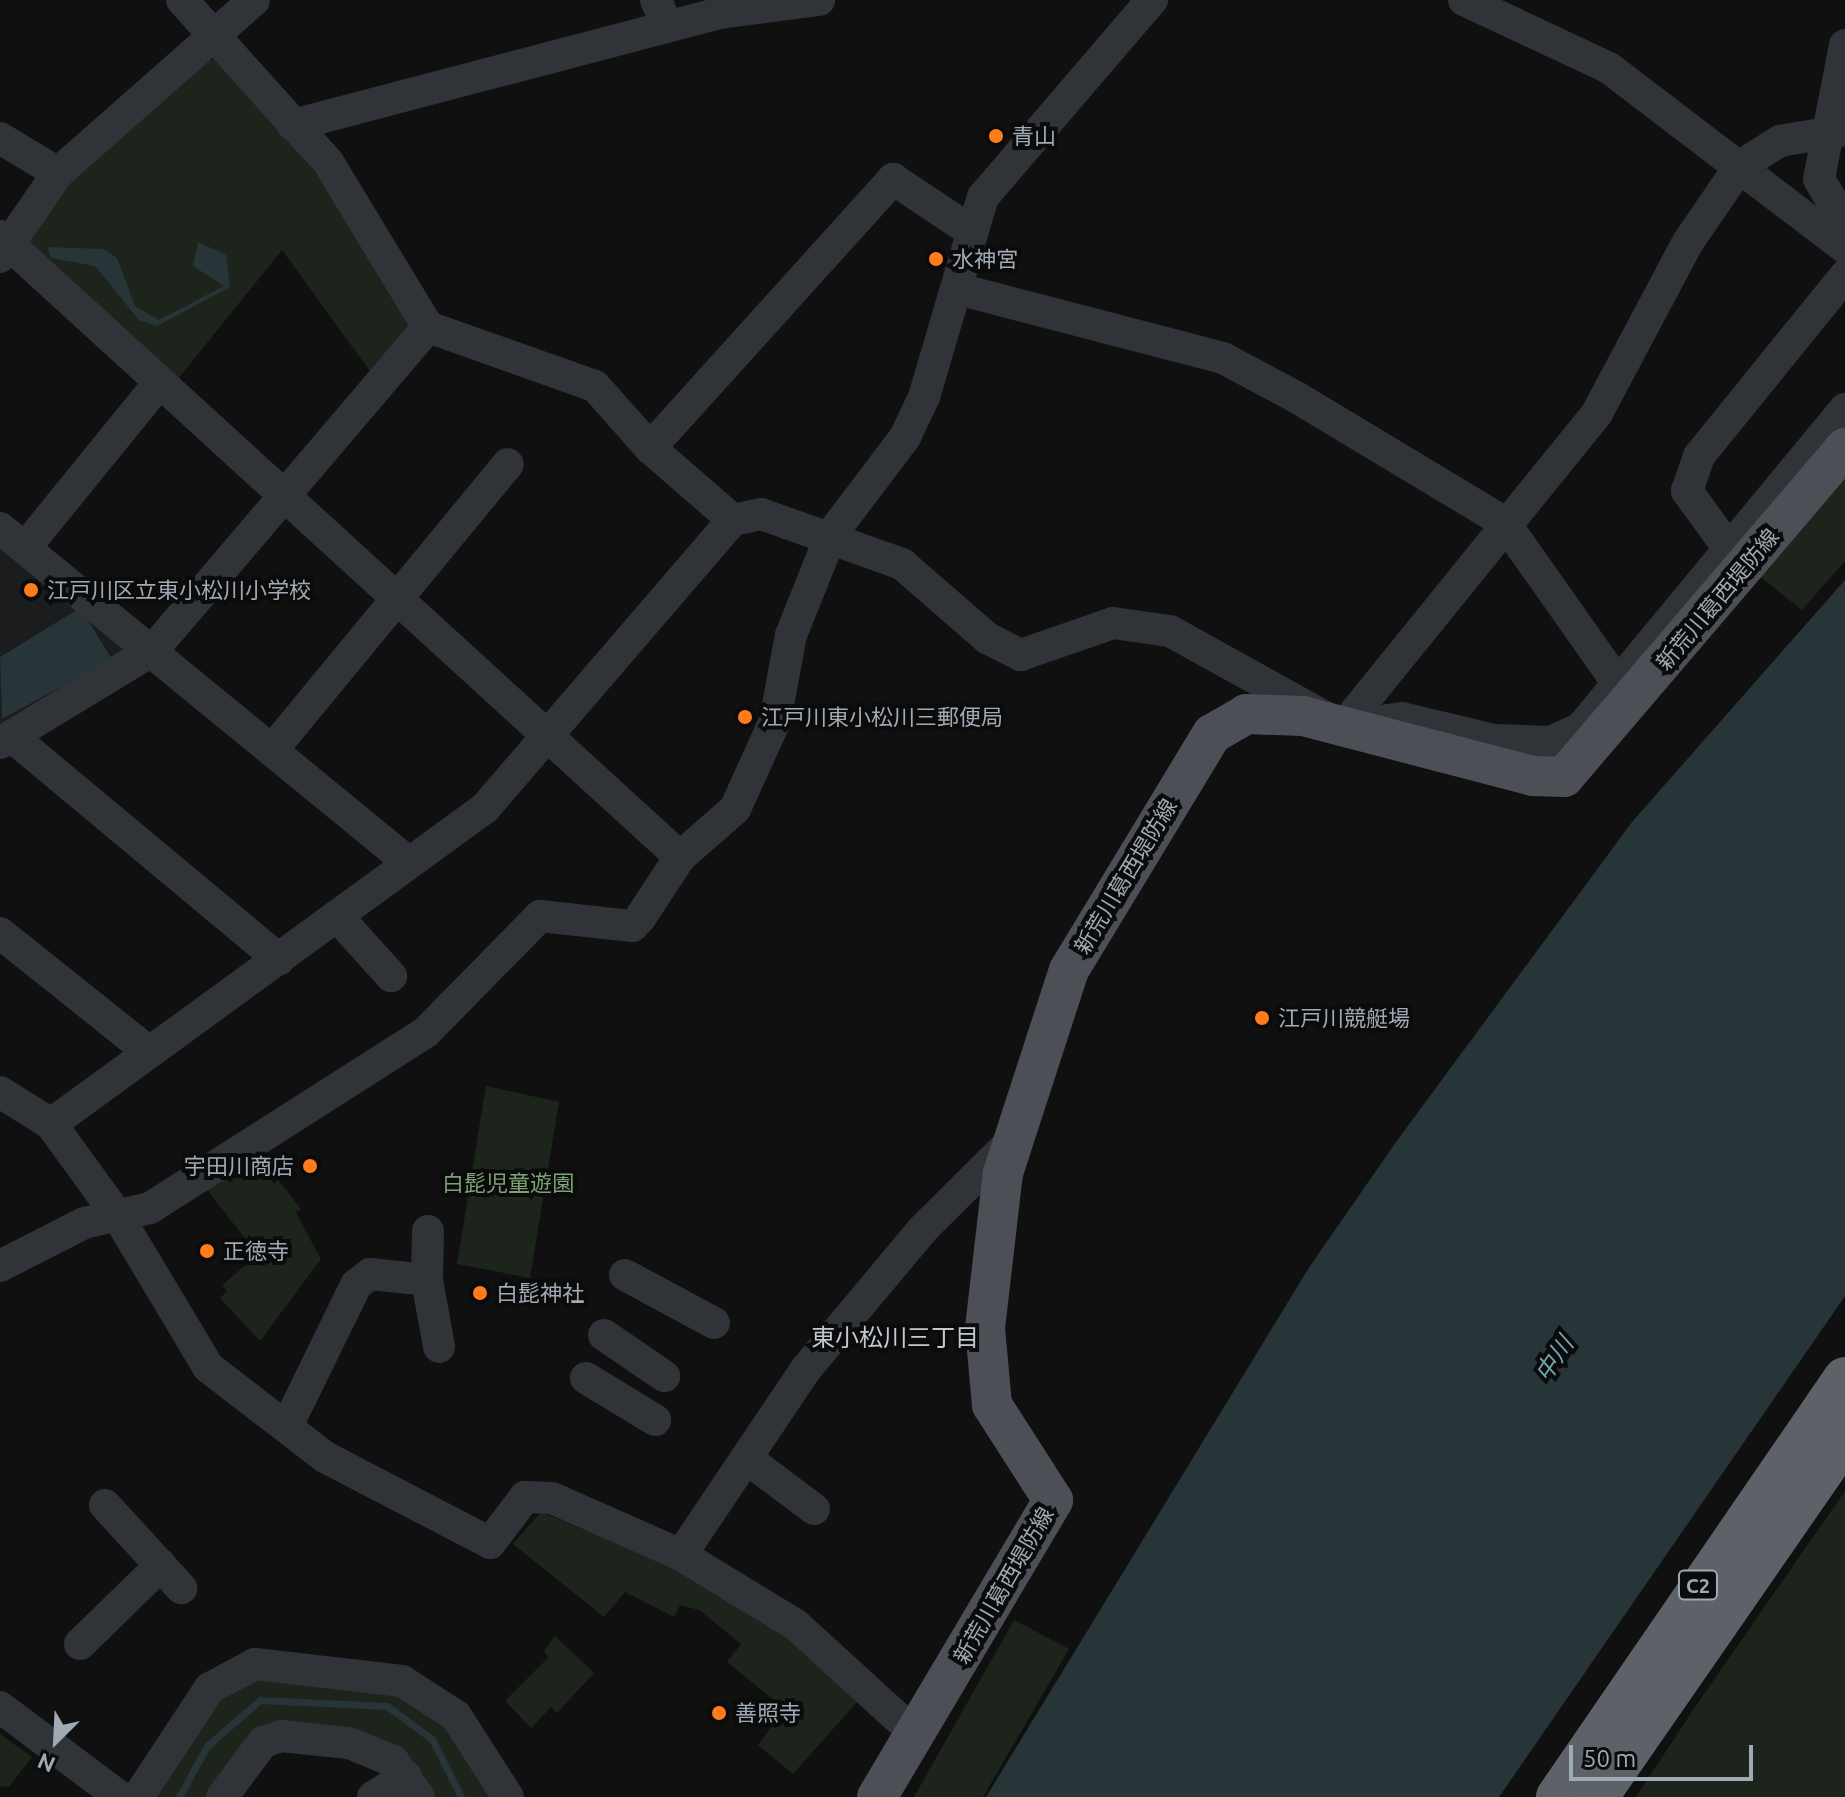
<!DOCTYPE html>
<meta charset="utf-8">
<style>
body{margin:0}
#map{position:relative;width:1845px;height:1797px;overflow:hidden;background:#101011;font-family:Ubuntu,"Noto Sans JP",sans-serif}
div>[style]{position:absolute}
.built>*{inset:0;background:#1b1c1e}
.green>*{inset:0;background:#1c241c}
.water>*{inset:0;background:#273438}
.stream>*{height:7px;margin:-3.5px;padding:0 3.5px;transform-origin:3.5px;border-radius:3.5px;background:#273438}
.minor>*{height:32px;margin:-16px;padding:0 16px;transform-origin:16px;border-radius:16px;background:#303337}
.major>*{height:40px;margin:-20px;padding:0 20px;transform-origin:20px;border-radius:20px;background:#4c5056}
.highway>*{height:44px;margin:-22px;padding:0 22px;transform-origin:22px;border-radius:22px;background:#5c6268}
.dots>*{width:22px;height:22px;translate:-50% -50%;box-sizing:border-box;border:4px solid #0b0b0c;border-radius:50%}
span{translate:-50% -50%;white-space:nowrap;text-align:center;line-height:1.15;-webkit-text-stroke:8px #0b0b0c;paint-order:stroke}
.shield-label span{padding:2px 6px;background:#0b0b0c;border:2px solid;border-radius:6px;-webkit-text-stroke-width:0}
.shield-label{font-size:20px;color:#9faab4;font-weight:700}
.poi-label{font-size:22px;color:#9faab4}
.left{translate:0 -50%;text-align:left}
.right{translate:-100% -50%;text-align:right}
.street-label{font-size:22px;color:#9faab4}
.park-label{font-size:22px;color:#7ca174}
.neighbourhood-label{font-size:24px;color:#c1c8cf}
.water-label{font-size:24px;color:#72a4b3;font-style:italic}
.north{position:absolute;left:16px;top:1701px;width:80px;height:80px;-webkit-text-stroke:6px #0b0b0c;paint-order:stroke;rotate:204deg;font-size:22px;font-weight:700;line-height:32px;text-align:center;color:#9faab4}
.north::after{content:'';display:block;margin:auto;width:28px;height:36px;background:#9faab4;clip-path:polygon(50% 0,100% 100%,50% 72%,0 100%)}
.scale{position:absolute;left:1569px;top:1745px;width:184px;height:36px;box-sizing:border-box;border:4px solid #9faab4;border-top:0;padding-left:10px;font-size:24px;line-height:28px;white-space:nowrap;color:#9faab4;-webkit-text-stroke:6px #0b0b0c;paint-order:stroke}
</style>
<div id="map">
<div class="built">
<div style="clip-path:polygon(0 539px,124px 640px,126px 658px,0 729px)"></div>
</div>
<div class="green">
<div style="clip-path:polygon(219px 59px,334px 195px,408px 316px,410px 330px,372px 374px,282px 250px,177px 380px,24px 239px,61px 185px,205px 61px)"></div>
<div style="clip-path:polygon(1845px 479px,1845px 561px,1802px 610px,1759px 576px)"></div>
<div style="clip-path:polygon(486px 1086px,559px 1102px,530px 1278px,457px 1264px)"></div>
<div style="clip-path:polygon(257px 1153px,301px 1209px,296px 1213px,321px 1259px,260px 1341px,220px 1298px,227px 1291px,222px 1285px,258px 1255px,208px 1191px,187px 1197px)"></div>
<div style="clip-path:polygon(1845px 1491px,1845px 1797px,1636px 1797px,1695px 1707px)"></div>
<div style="clip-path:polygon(541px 1512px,684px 1571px,776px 1625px,857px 1702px,793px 1774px,758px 1745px,785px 1709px,727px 1662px,741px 1644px,699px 1610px,680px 1605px,674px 1617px,625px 1592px,604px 1617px,513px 1544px)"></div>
<div style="clip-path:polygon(1014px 1620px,1069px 1649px,983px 1797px,914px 1797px)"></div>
<div style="clip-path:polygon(555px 1636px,594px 1673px,557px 1713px,551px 1707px,531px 1728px,505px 1701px,548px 1658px,544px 1651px)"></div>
<div style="clip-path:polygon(240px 1676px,399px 1687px,451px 1721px,500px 1797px,427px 1797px,406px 1764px,246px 1740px,211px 1797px,147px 1797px)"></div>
<div style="clip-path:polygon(0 1734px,32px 1757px,9px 1787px,0 1786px)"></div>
</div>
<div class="water">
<div style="clip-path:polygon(198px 242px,226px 255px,230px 287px,157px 326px,139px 320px,95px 266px,51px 258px,47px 247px,103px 249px,117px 258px,135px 306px,159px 320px,224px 286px,193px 266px)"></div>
<div style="clip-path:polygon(1845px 580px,1845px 1296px,1499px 1797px,986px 1797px,1310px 1266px,1396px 1142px,1632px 822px)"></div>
<div style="clip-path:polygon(80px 608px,112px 659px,2px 719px,0 657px)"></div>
</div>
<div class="stream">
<div style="left:179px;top:1797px;width:58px;rotate:-61.2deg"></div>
<div style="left:207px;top:1746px;width:70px;rotate:-41deg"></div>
<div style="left:260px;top:1700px;width:127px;rotate:2.7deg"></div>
<div style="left:387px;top:1706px;width:56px;rotate:36.3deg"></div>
<div style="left:432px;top:1739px;width:65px;rotate:63.4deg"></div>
</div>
<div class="minor">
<div style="left:182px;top:0;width:218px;rotate:48deg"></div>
<div style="left:328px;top:162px;width:193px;rotate:58.8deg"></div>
<div style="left:428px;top:327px;width:177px;rotate:19.5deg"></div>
<div style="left:595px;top:386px;width:83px;rotate:48.4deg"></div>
<div style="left:650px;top:448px;width:110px;rotate:40.9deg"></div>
<div style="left:733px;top:520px;width:29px;rotate:-12deg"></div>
<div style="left:761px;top:514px;width:150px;rotate:19.5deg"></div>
<div style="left:902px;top:564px;width:113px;rotate:41deg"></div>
<div style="left:987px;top:638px;width:38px;rotate:27deg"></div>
<div style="left:1021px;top:655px;width:97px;rotate:-19.2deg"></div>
<div style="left:1113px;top:623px;width:58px;rotate:8deg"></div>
<div style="left:1170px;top:631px;width:198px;rotate:29deg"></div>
<div style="left:1343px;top:727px;width:60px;rotate:-8.7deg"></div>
<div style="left:1402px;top:718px;width:95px;rotate:13.4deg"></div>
<div style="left:1494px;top:740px;width:56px;rotate:2deg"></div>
<div style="left:1550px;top:742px;width:34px;rotate:-24deg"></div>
<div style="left:1581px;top:728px;width:414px;rotate:-50.4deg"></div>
<div style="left:656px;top:0;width:28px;rotate:67deg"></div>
<div style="left:1464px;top:0;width:160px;rotate:25.1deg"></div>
<div style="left:1609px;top:68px;width:297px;rotate:37.3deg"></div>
<div style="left:1845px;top:45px;width:136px;rotate:101deg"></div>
<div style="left:1819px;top:179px;width:51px;rotate:59.4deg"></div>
<div style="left:293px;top:125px;width:441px;rotate:-14.7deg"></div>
<div style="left:720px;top:13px;width:100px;rotate:-7.5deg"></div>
<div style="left:0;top:138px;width:68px;rotate:31.1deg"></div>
<div style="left:0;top:236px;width:921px;rotate:42.4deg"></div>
<div style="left:0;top:257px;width:102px;rotate:-55.4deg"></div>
<div style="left:58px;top:173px;width:261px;rotate:-41.4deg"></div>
<div style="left:958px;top:289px;width:274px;rotate:14.6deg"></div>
<div style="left:1223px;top:358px;width:83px;rotate:28.1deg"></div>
<div style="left:1296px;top:397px;width:243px;rotate:31deg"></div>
<div style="left:1504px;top:522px;width:199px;rotate:54.8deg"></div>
<div style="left:650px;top:448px;width:363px;rotate:-47.9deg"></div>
<div style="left:893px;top:179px;width:90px;rotate:33.7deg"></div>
<div style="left:0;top:528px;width:527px;rotate:39.3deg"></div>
<div style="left:1726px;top:545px;width:67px;rotate:-125.8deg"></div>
<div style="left:1687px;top:491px;width:37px;rotate:-71deg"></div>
<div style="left:1699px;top:456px;width:232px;rotate:-51deg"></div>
<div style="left:25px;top:548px;width:213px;rotate:-50.9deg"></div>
<div style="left:1343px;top:727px;width:404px;rotate:-51deg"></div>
<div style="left:1597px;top:413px;width:194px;rotate:-62deg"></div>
<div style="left:1688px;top:242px;width:92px;rotate:-55.6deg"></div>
<div style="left:1740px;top:166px;width:47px;rotate:-32deg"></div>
<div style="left:1780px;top:141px;width:66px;rotate:-9.6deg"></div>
<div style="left:11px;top:736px;width:349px;rotate:39.8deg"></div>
<div style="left:0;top:743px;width:179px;rotate:-31.3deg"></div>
<div style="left:153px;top:650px;width:424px;rotate:-49.6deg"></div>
<div style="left:273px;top:749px;width:369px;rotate:-50.5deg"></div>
<div style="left:337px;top:916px;width:81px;rotate:48deg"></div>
<div style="left:0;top:933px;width:189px;rotate:38.6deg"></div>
<div style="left:0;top:1092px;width:60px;rotate:32.1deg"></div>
<div style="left:51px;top:1124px;width:116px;rotate:54.1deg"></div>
<div style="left:119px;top:1218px;width:174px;rotate:59.1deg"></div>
<div style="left:208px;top:1367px;width:148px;rotate:37.6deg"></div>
<div style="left:325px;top:1457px;width:186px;rotate:27.5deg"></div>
<div style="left:490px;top:1543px;width:58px;rotate:-52.7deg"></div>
<div style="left:525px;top:1497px;width:27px;rotate:2deg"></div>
<div style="left:552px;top:1498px;width:141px;rotate:23.8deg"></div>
<div style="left:681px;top:1555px;width:135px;rotate:31.3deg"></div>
<div style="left:796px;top:1625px;width:139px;rotate:42.4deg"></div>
<div style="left:51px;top:1124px;width:537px;rotate:-36.06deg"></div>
<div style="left:485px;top:808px;width:380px;rotate:-49.3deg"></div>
<div style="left:428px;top:1231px;width:49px;rotate:91.2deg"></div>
<div style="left:427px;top:1280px;width:68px;rotate:79.8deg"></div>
<div style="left:0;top:1266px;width:94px;rotate:-27.1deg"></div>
<div style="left:84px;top:1223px;width:68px;rotate:-12.8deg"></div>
<div style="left:150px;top:1208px;width:327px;rotate:-32.5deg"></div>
<div style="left:426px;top:1032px;width:163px;rotate:-45.5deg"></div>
<div style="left:540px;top:916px;width:93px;rotate:6.2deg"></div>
<div style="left:632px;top:926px;width:11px;rotate:-45deg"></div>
<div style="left:640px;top:918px;width:73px;rotate:-56.7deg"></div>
<div style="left:680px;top:857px;width:73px;rotate:-41.1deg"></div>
<div style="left:735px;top:809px;width:97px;rotate:-65.6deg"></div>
<div style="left:775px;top:721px;width:87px;rotate:-79.5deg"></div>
<div style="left:791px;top:635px;width:108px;rotate:-68.2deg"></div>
<div style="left:831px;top:535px;width:123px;rotate:-52.9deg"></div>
<div style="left:905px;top:437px;width:44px;rotate:-64.6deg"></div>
<div style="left:924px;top:397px;width:209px;rotate:-73.6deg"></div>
<div style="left:983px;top:197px;width:260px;rotate:-49.4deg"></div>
<div style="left:625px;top:1275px;width:101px;rotate:28.3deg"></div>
<div style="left:604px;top:1335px;width:73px;rotate:34.3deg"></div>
<div style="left:586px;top:1378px;width:81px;rotate:31.3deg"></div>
<div style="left:287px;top:1426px;width:157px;rotate:-63.9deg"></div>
<div style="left:356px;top:1285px;width:18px;rotate:-38deg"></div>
<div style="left:370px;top:1274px;width:57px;rotate:6deg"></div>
<div style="left:746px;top:1458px;width:85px;rotate:36.9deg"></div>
<div style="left:105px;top:1505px;width:113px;rotate:47.5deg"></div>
<div style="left:681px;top:1555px;width:224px;rotate:-56.1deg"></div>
<div style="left:806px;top:1369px;width:182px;rotate:-50.1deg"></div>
<div style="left:923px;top:1229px;width:128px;rotate:-44.7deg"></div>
<div style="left:80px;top:1644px;width:113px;rotate:-44.3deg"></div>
<div style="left:0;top:1707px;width:150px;rotate:36.9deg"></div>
<div style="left:138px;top:1797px;width:131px;rotate:-56.6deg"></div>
<div style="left:210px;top:1688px;width:51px;rotate:-28.1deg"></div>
<div style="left:255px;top:1664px;width:148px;rotate:6.6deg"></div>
<div style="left:402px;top:1681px;width:64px;rotate:32.9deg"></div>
<div style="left:456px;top:1716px;width:96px;rotate:57.3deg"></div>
<div style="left:222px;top:1797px;width:69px;rotate:-53.3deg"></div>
<div style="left:263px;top:1742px;width:19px;rotate:-18deg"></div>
<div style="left:281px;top:1736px;width:68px;rotate:5.9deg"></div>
<div style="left:349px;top:1743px;width:48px;rotate:22.2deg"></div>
<div style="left:393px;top:1761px;width:44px;rotate:54.2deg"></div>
<div style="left:373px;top:1797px;width:39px;rotate:-32deg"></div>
</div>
<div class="major">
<div style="left:877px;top:1797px;width:345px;rotate:-59.3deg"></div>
<div style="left:1053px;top:1500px;width:113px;rotate:-122.7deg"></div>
<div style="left:992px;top:1405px;width:77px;rotate:-95.2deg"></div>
<div style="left:985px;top:1328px;width:156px;rotate:-83.4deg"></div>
<div style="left:1003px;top:1173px;width:213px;rotate:-72deg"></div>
<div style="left:1069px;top:970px;width:276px;rotate:-58.8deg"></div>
<div style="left:1212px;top:734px;width:39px;rotate:-30deg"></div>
<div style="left:1246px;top:714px;width:57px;rotate:2deg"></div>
<div style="left:1303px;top:716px;width:238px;rotate:14.6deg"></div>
<div style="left:1533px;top:776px;width:31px;rotate:2deg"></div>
<div style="left:1564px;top:777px;width:433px;rotate:-49.5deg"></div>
</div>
<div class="highway">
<div style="left:1558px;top:1797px;width:507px;rotate:-55.53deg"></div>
<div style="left:1596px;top:1797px;width:438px;rotate:-55.3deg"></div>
</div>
<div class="dots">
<div style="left:996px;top:136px;background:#ff7c1a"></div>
<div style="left:936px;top:259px;background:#ff7c1a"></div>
<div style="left:31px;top:590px;background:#ff7c1a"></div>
<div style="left:745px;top:717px;background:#ff7c1a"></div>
<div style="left:1262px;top:1018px;background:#ff7c1a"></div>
<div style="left:310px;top:1166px;background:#ff7c1a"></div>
<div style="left:207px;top:1251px;background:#ff7c1a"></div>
<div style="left:480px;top:1293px;background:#ff7c1a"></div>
<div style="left:719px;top:1713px;background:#ff7c1a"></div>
</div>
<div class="shield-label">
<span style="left:1698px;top:1585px">C2</span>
</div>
<div class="poi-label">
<span class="left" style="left:1012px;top:136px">青山</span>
<span class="left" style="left:952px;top:259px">水神宮</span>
<span class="left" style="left:47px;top:590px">江戸川区立東小松川小学校</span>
<span class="left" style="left:761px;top:717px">江戸川東小松川三郵便局</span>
<span class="left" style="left:1278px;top:1018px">江戸川競艇場</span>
<span class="right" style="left:294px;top:1166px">宇田川商店</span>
<span class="left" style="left:223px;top:1251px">正徳寺</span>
<span class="left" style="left:496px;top:1293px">白髭神社</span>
<span class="left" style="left:735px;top:1713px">善照寺</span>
</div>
<div class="street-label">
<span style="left:1717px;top:599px;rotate:-50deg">新荒川葛西堤防線</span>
<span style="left:1125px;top:876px;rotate:-59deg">新荒川葛西堤防線</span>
<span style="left:1003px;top:1585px;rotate:-60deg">新荒川葛西堤防線</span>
</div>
<div class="park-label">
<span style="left:508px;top:1183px">白髭児童遊園</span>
</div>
<div class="neighbourhood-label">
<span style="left:895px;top:1338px">東小松川三丁目</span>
</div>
<div class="water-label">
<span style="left:1554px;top:1359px;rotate:-56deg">中川</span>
</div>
<div class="north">N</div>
<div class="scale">50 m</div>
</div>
